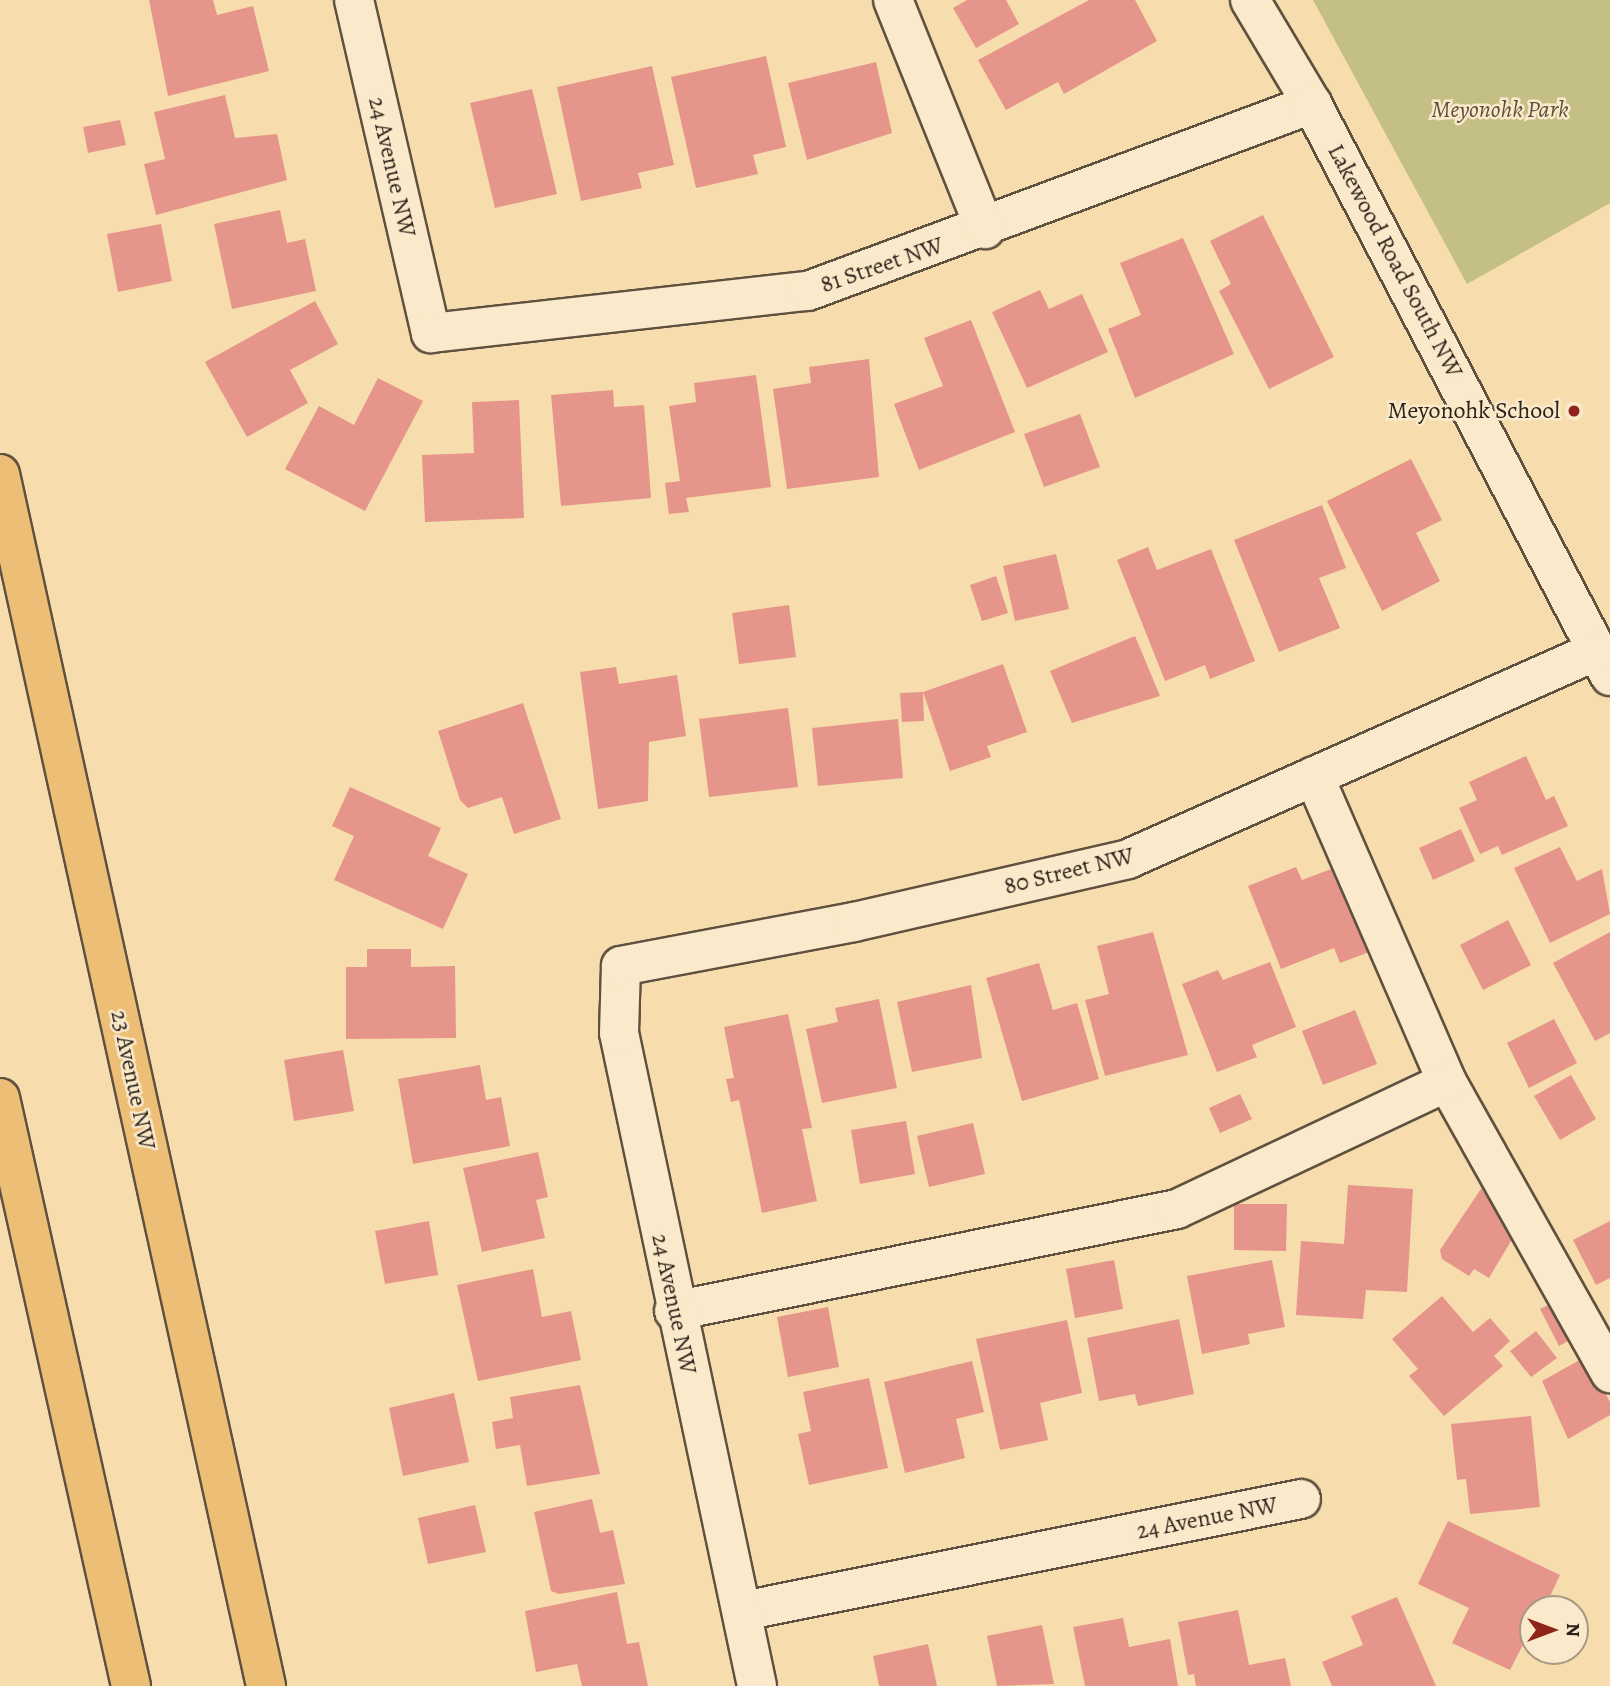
<!DOCTYPE html>
<style>
body{margin:0}
#map{position:relative;width:1610px;height:1686px;overflow:hidden;background:#f7ddad;font-family:Alegreya,serif}
div>[style]{position:absolute}
.green>*{inset:0;background:#c4bf85}
.building>*{inset:0;background:#e6958a}
.roads{filter:drop-shadow(2px 0 #5f513f) drop-shadow(-2px 0 #5f513f) drop-shadow(0 2px #5f513f) drop-shadow(0 -2px #5f513f)}
.minor>*{height:38px;margin:-19px;padding:0 19px;transform-origin:19px;border-radius:19px;background:#fae9ca}
.major>*{height:38px;margin:-19px;padding:0 19px;transform-origin:19px;border-radius:19px;background:#ecbe76}
.dots>*{width:19px;height:19px;translate:-50% -50%;box-sizing:border-box;border:4px solid #fae9ca;border-radius:50%}
span{translate:-50% -50%;white-space:nowrap;text-align:center;line-height:1.15;-webkit-text-stroke:5px #fae9ca;paint-order:stroke}
.park-label{font-size:24px;color:#5a513a;font-style:italic}
.street-label{font-size:24px;color:#2c221a}
.poi-label{font-size:24px;color:#2c221a}
.right{translate:-100% -50%;text-align:right}
.north{position:absolute;left:1519px;top:1595px;width:70px;height:70px;box-sizing:border-box;background:#fae9ca;border:2px solid #a89984;border-radius:50%;rotate:90deg;font-size:19px;font-weight:700;line-height:28px;text-align:center;color:#2c221a}
.north::after{content:'';display:block;margin:auto;width:24px;height:32px;background:#8f2418;clip-path:polygon(50% 0,100% 100%,50% 72%,0 100%)}
</style>
<div id="map">
<div class="green">
<div style="clip-path:polygon(1313px 0,1610px 0,1610px 203px,1467px 284px)"></div>
</div>
<div class="building">
<div style="clip-path:polygon(149px 0,213px 0,217px 15px,253px 6px,269px 71px,168px 96px)"></div>
<div style="clip-path:polygon(967px 0,1006px 0,1019px 24px,976px 48px,953px 8px)"></div>
<div style="clip-path:polygon(1089px 0,1135px 0,1157px 41px,1064px 94px,1058px 82px,1006px 110px,978px 60px)"></div>
<div style="clip-path:polygon(766px 56px,786px 147px,753px 155px,758px 174px,696px 188px,671px 77px)"></div>
<div style="clip-path:polygon(876px 62px,892px 133px,807px 160px,788px 83px)"></div>
<div style="clip-path:polygon(652px 66px,674px 165px,638px 173px,642px 188px,581px 201px,557px 87px)"></div>
<div style="clip-path:polygon(532px 89px,557px 194px,495px 208px,470px 103px)"></div>
<div style="clip-path:polygon(225px 95px,235px 138px,277px 134px,287px 180px,156px 215px,144px 164px,165px 159px,154px 112px)"></div>
<div style="clip-path:polygon(120px 120px,126px 145px,88px 153px,83px 127px)"></div>
<div style="clip-path:polygon(280px 210px,287px 243px,305px 239px,316px 291px,232px 309px,214px 224px)"></div>
<div style="clip-path:polygon(1263px 215px,1334px 357px,1269px 389px,1219px 291px,1231px 284px,1210px 241px)"></div>
<div style="clip-path:polygon(161px 224px,172px 281px,118px 292px,107px 234px)"></div>
<div style="clip-path:polygon(1183px 238px,1234px 354px,1135px 398px,1108px 329px,1141px 315px,1120px 263px)"></div>
<div style="clip-path:polygon(1040px 290px,1049px 309px,1082px 294px,1108px 352px,1027px 388px,992px 312px)"></div>
<div style="clip-path:polygon(315px 301px,338px 344px,290px 370px,308px 403px,247px 437px,205px 362px)"></div>
<div style="clip-path:polygon(971px 320px,1015px 432px,919px 470px,894px 404px,943px 386px,924px 338px)"></div>
<div style="clip-path:polygon(869px 359px,879px 477px,787px 489px,773px 389px,811px 383px,809px 367px)"></div>
<div style="clip-path:polygon(756px 375px,771px 487px,686px 498px,689px 512px,669px 514px,665px 483px,680px 481px,669px 406px,696px 402px,694px 383px)"></div>
<div style="clip-path:polygon(378px 378px,423px 401px,365px 511px,285px 469px,319px 406px,354px 425px)"></div>
<div style="clip-path:polygon(613px 390px,614px 407px,644px 405px,651px 498px,561px 506px,551px 395px)"></div>
<div style="clip-path:polygon(519px 400px,524px 518px,425px 522px,422px 455px,474px 453px,472px 402px)"></div>
<div style="clip-path:polygon(1080px 414px,1100px 467px,1044px 487px,1024px 434px)"></div>
<div style="clip-path:polygon(1411px 459px,1442px 520px,1416px 533px,1440px 581px,1382px 611px,1327px 501px)"></div>
<div style="clip-path:polygon(1322px 505px,1346px 568px,1319px 578px,1340px 628px,1279px 652px,1234px 540px)"></div>
<div style="clip-path:polygon(1148px 547px,1157px 570px,1211px 549px,1255px 661px,1210px 679px,1205px 665px,1165px 681px,1117px 560px)"></div>
<div style="clip-path:polygon(1056px 554px,1069px 609px,1015px 621px,1003px 566px)"></div>
<div style="clip-path:polygon(996px 576px,1008px 613px,982px 621px,970px 585px)"></div>
<div style="clip-path:polygon(789px 605px,796px 657px,739px 664px,732px 613px)"></div>
<div style="clip-path:polygon(1135px 636px,1160px 696px,1072px 723px,1050px 671px)"></div>
<div style="clip-path:polygon(1003px 664px,1027px 732px,987px 746px,991px 757px,950px 771px,923px 692px)"></div>
<div style="clip-path:polygon(616px 667px,619px 684px,677px 675px,686px 736px,649px 742px,648px 801px,598px 809px,580px 672px)"></div>
<div style="clip-path:polygon(923px 692px,924px 721px,902px 722px,900px 693px)"></div>
<div style="clip-path:polygon(523px 703px,561px 819px,514px 834px,502px 797px,468px 808px,460px 800px,438px 731px)"></div>
<div style="clip-path:polygon(788px 708px,798px 787px,709px 797px,699px 719px)"></div>
<div style="clip-path:polygon(898px 719px,903px 778px,818px 786px,812px 728px)"></div>
<div style="clip-path:polygon(1526px 756px,1546px 800px,1554px 796px,1568px 826px,1502px 855px,1498px 846px,1480px 854px,1459px 808px,1477px 800px,1469px 782px)"></div>
<div style="clip-path:polygon(350px 787px,441px 828px,428px 856px,468px 874px,443px 929px,334px 880px,354px 836px,332px 826px)"></div>
<div style="clip-path:polygon(1461px 829px,1475px 861px,1433px 880px,1419px 848px)"></div>
<div style="clip-path:polygon(1560px 847px,1577px 881px,1602px 869px,1610px 914px,1550px 943px,1514px 868px)"></div>
<div style="clip-path:polygon(1339px 866px,1372px 951px,1340px 963px,1334px 948px,1281px 969px,1248px 886px,1296px 867px,1302px 880px)"></div>
<div style="clip-path:polygon(1508px 920px,1531px 965px,1483px 990px,1460px 945px)"></div>
<div style="clip-path:polygon(1153px 932px,1188px 1055px,1105px 1076px,1085px 1000px,1109px 994px,1097px 946px)"></div>
<div style="clip-path:polygon(1610px 932px,1610px 1033px,1595px 1041px,1553px 963px)"></div>
<div style="clip-path:polygon(367px 949px,411px 949px,411px 967px,455px 966px,456px 1038px,346px 1039px,346px 967px,367px 967px)"></div>
<div style="clip-path:polygon(1270px 962px,1296px 1027px,1252px 1045px,1257px 1057px,1217px 1072px,1182px 984px,1218px 970px,1223px 980px)"></div>
<div style="clip-path:polygon(1039px 963px,1053px 1010px,1077px 1003px,1099px 1079px,1022px 1101px,986px 978px)"></div>
<div style="clip-path:polygon(971px 985px,982px 1058px,912px 1072px,897px 1002px)"></div>
<div style="clip-path:polygon(879px 999px,897px 1088px,822px 1103px,806px 1029px,838px 1022px,835px 1008px)"></div>
<div style="clip-path:polygon(1355px 1010px,1377px 1064px,1323px 1085px,1302px 1031px)"></div>
<div style="clip-path:polygon(788px 1014px,812px 1128px,802px 1129px,817px 1201px,762px 1213px,739px 1100px,731px 1102px,726px 1079px,734px 1078px,724px 1027px)"></div>
<div style="clip-path:polygon(1554px 1019px,1577px 1063px,1529px 1088px,1507px 1043px)"></div>
<div style="clip-path:polygon(343px 1050px,354px 1111px,294px 1121px,284px 1060px)"></div>
<div style="clip-path:polygon(480px 1065px,486px 1100px,501px 1097px,510px 1146px,413px 1164px,398px 1079px)"></div>
<div style="clip-path:polygon(1571px 1075px,1596px 1119px,1560px 1140px,1534px 1096px)"></div>
<div style="clip-path:polygon(1240px 1094px,1252px 1119px,1220px 1133px,1209px 1108px)"></div>
<div style="clip-path:polygon(906px 1121px,915px 1174px,860px 1184px,851px 1130px)"></div>
<div style="clip-path:polygon(973px 1123px,985px 1174px,929px 1187px,917px 1136px)"></div>
<div style="clip-path:polygon(538px 1152px,548px 1197px,536px 1200px,545px 1238px,482px 1252px,463px 1168px)"></div>
<div style="clip-path:polygon(1493px 1171px,1520px 1226px,1489px 1278px,1474px 1269px,1469px 1276px,1442px 1259px,1440px 1250px)"></div>
<div style="clip-path:polygon(1348px 1185px,1413px 1189px,1407px 1292px,1366px 1290px,1363px 1319px,1296px 1315px,1301px 1241px,1344px 1244px)"></div>
<div style="clip-path:polygon(1234px 1204px,1287px 1204px,1286px 1251px,1234px 1250px)"></div>
<div style="clip-path:polygon(429px 1221px,438px 1275px,385px 1284px,375px 1231px)"></div>
<div style="clip-path:polygon(1610px 1221px,1610px 1278px,1596px 1285px,1573px 1240px)"></div>
<div style="clip-path:polygon(1114px 1260px,1123px 1309px,1075px 1318px,1066px 1269px)"></div>
<div style="clip-path:polygon(1272px 1260px,1285px 1327px,1248px 1334px,1250px 1344px,1202px 1354px,1187px 1276px)"></div>
<div style="clip-path:polygon(533px 1269px,542px 1317px,571px 1311px,581px 1360px,478px 1381px,457px 1285px)"></div>
<div style="clip-path:polygon(1442px 1296px,1473px 1332px,1490px 1318px,1510px 1341px,1494px 1356px,1503px 1366px,1444px 1416px,1409px 1376px,1418px 1369px,1392px 1339px)"></div>
<div style="clip-path:polygon(1558px 1300px,1577px 1336px,1559px 1346px,1540px 1309px)"></div>
<div style="clip-path:polygon(828px 1307px,839px 1367px,788px 1377px,777px 1317px)"></div>
<div style="clip-path:polygon(1179px 1319px,1194px 1394px,1138px 1406px,1135px 1394px,1099px 1401px,1087px 1338px)"></div>
<div style="clip-path:polygon(1067px 1320px,1082px 1393px,1040px 1403px,1048px 1440px,1000px 1450px,976px 1339px)"></div>
<div style="clip-path:polygon(1536px 1331px,1557px 1358px,1531px 1377px,1510px 1351px)"></div>
<div style="clip-path:polygon(1585px 1357px,1610px 1402px,1610px 1415px,1568px 1439px,1542px 1381px)"></div>
<div style="clip-path:polygon(972px 1361px,984px 1412px,956px 1419px,965px 1458px,905px 1473px,884px 1382px)"></div>
<div style="clip-path:polygon(869px 1378px,888px 1468px,809px 1485px,798px 1434px,811px 1431px,803px 1392px)"></div>
<div style="clip-path:polygon(580px 1385px,600px 1474px,527px 1486px,520px 1445px,496px 1449px,492px 1422px,513px 1418px,510px 1397px)"></div>
<div style="clip-path:polygon(454px 1393px,469px 1462px,403px 1476px,389px 1408px)"></div>
<div style="clip-path:polygon(1531px 1416px,1540px 1507px,1470px 1514px,1466px 1479px,1457px 1480px,1451px 1424px)"></div>
<div style="clip-path:polygon(592px 1499px,600px 1533px,613px 1530px,625px 1584px,559px 1594px,551px 1591px,534px 1512px)"></div>
<div style="clip-path:polygon(475px 1505px,486px 1552px,428px 1564px,418px 1518px)"></div>
<div style="clip-path:polygon(1448px 1521px,1560px 1575px,1544px 1609px,1533px 1609px,1533px 1625px,1510px 1670px,1452px 1643px,1469px 1608px,1418px 1584px)"></div>
<div style="clip-path:polygon(617px 1592px,627px 1644px,639px 1642px,648px 1686px,582px 1686px,577px 1664px,536px 1672px,525px 1611px)"></div>
<div style="clip-path:polygon(1397px 1597px,1436px 1686px,1332px 1686px,1322px 1662px,1363px 1645px,1351px 1616px)"></div>
<div style="clip-path:polygon(1238px 1610px,1249px 1665px,1285px 1658px,1291px 1686px,1196px 1686px,1194px 1674px,1188px 1675px,1178px 1622px)"></div>
<div style="clip-path:polygon(1123px 1618px,1129px 1647px,1170px 1639px,1178px 1686px,1085px 1686px,1073px 1627px)"></div>
<div style="clip-path:polygon(1042px 1625px,1054px 1684px,997px 1686px,987px 1636px)"></div>
<div style="clip-path:polygon(928px 1644px,937px 1686px,879px 1686px,873px 1656px)"></div>
</div>
<div class="roads">
<div class="minor">
<div style="left:354px;top:0;width:342px;rotate:77deg"></div>
<div style="left:431px;top:333px;width:379px;rotate:-6.4deg"></div>
<div style="left:808px;top:291px;width:538px;rotate:-20.36deg"></div>
<div style="left:893px;top:0;width:247px;rotate:68.1deg"></div>
<div style="left:1250px;top:0;width:121px;rotate:59.2deg"></div>
<div style="left:1312px;top:104px;width:645px;rotate:62.48deg"></div>
<div style="left:1314px;top:776px;width:334px;rotate:66.5deg"></div>
<div style="left:1447px;top:1082px;width:334px;rotate:60.7deg"></div>
<div style="left:674px;top:1311px;width:513px;rotate:-11.46deg"></div>
<div style="left:1177px;top:1209px;width:298px;rotate:-25.2deg"></div>
<div style="left:743px;top:1611px;width:569px;rotate:-11.35deg"></div>
<div style="left:757px;top:1686px;width:667px;rotate:-101.93deg"></div>
<div style="left:619px;top:1033px;width:67px;rotate:-88.3deg"></div>
<div style="left:621px;top:966px;width:237px;rotate:-10.7deg"></div>
<div style="left:854px;top:922px;width:281px;rotate:-12.9deg"></div>
<div style="left:1128px;top:859px;width:512px;rotate:-23.96deg"></div>
</div>
<div class="major">
<div style="left:0;top:474px;width:1241px;rotate:77.62deg"></div>
<div style="left:0;top:1098px;width:602px;rotate:77.44deg"></div>
</div>
</div>
<div class="dots">
<div style="left:1574px;top:411px;background:#8f2418"></div>
</div>
<div class="park-label">
<span style="left:1500px;top:110px">Meyonohk Park</span>
</div>
<div class="street-label">
<span style="left:392px;top:167px;rotate:77deg">24 Avenue NW</span>
<span style="left:1395px;top:261px;rotate:62deg">Lakewood Road South NW</span>
<span style="left:882px;top:265px;rotate:-19deg">81 Street NW</span>
<span style="left:1069px;top:871px;rotate:-14deg">80 Street NW</span>
<span style="left:133px;top:1080px;rotate:78deg">23 Avenue NW</span>
<span style="left:674px;top:1304px;rotate:78deg">24 Avenue NW</span>
<span style="left:1207px;top:1518px;rotate:-11deg">24 Avenue NW</span>
</div>
<div class="poi-label">
<span class="right" style="left:1560px;top:411px">Meyonohk School</span>
</div>
<div class="north">N</div>
</div>
